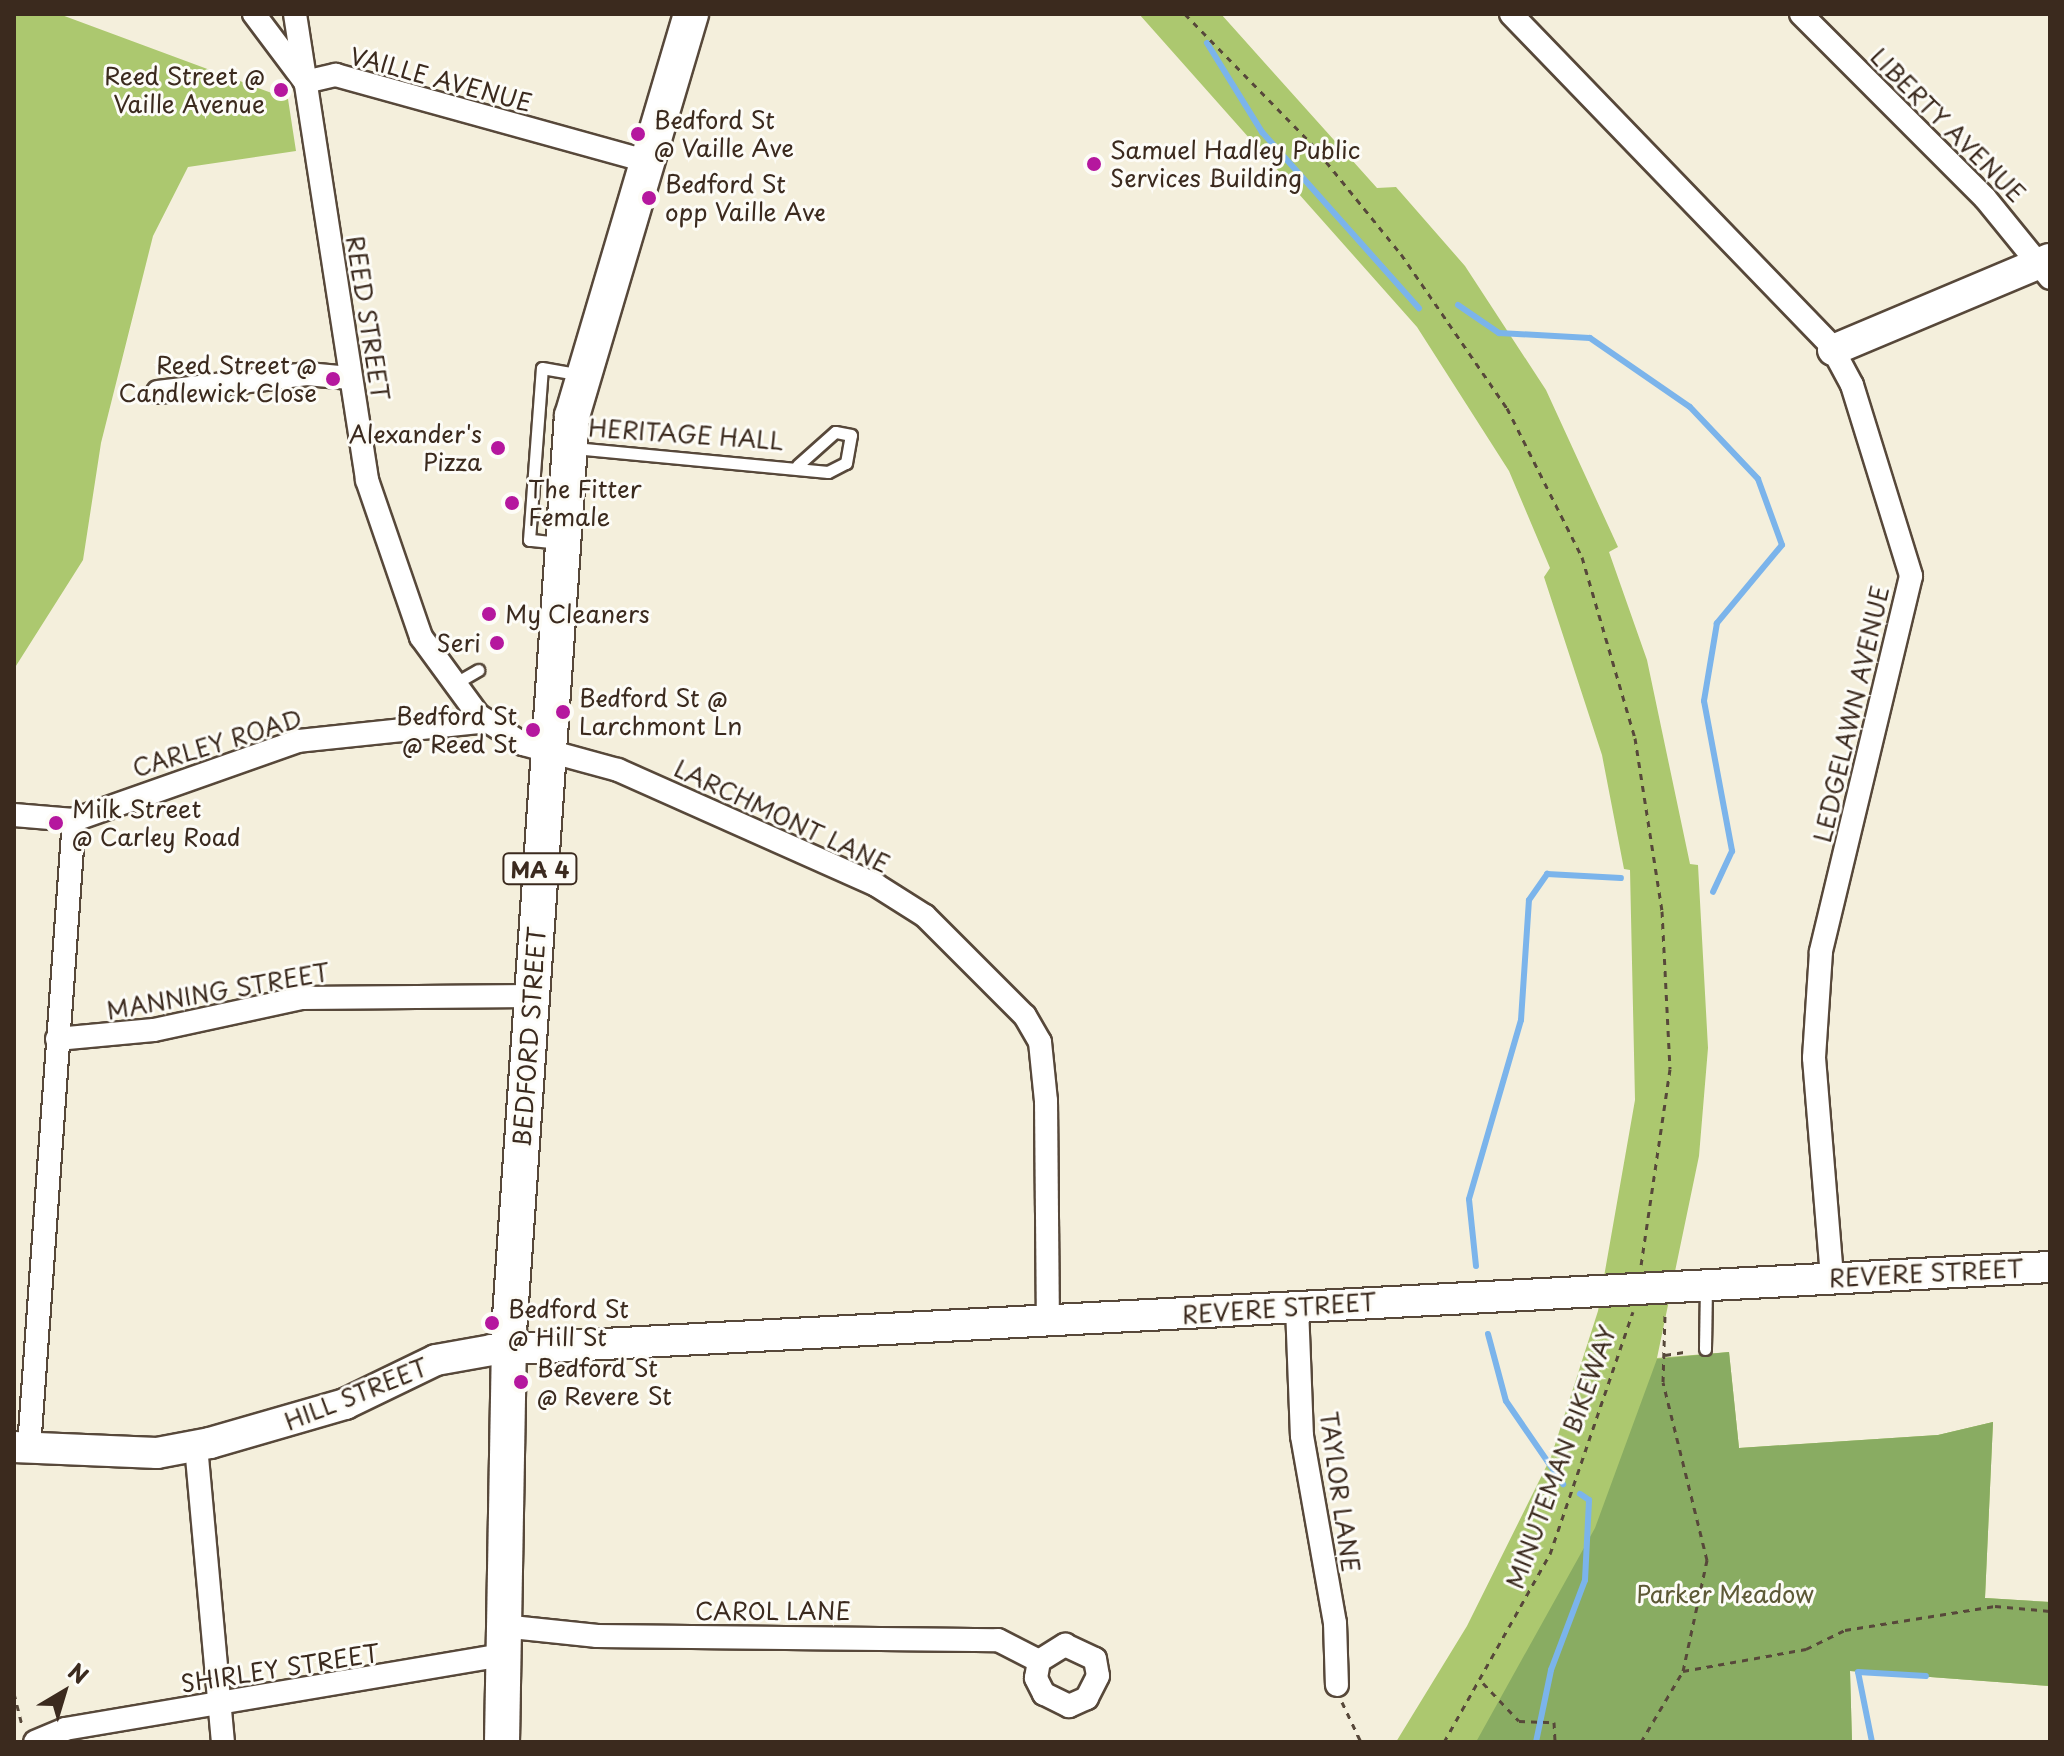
<!DOCTYPE html>
<style>
body{margin:0}
#map{position:relative;width:2064px;height:1756px;overflow:hidden;background:#f4efdc;font-family:"Playpen Sans",sans-serif}
div>[style]{position:absolute}
.green>*{inset:0;background:#acc86f}
.forest>*{inset:0;background:#89ac62}
.stream>*{height:6px;margin:-3px;padding:0 3px;transform-origin:3px;border-radius:3px;background:#7bb4eb}
.path>*{height:3px;margin-top:-1.5px;transform-origin:0;background:repeating-linear-gradient(90deg,#57483a 0 6px,transparent 0 12px)}
.roads{filter:drop-shadow(2px 0 #57483a) drop-shadow(-2px 0 #57483a) drop-shadow(0 2px #57483a) drop-shadow(0 -2px #57483a)}
.lane>*{height:11px;margin:-5.5px;padding:0 5.5px;transform-origin:5.5px;border-radius:5.5px;background:#fff}
.street>*{height:22px;margin:-11px;padding:0 11px;transform-origin:11px;border-radius:11px;background:#fff}
.secondary>*{height:30px;margin:-15px;padding:0 15px;transform-origin:15px;border-radius:15px;background:#fff}
.primary>*{height:34px;margin:-17px;padding:0 17px;transform-origin:17px;border-radius:17px;background:#fff}
.dots>*{width:22px;height:22px;translate:-50% -50%;box-sizing:border-box;border:4px solid #fdfcf7;border-radius:50%}
span{translate:-50% -50%;white-space:nowrap;text-align:center;line-height:1.15;-webkit-text-stroke:6px #fdfcf7;paint-order:stroke}
.shield-label span{padding:2px 6px;background:#fdfcf7;border:2px solid;border-radius:6px;-webkit-text-stroke-width:0}
.shield-label{font-size:22px;color:#3b2a1e;font-weight:700}
.poi-label{font-size:24px;color:#3b2a1e}
.right{translate:-100% -50%;text-align:right}
.left{translate:0 -50%;text-align:left}
.street-label{font-size:24px;color:#3b2a1e}
.park-label{font-size:24px;color:#5d5936}
.frame{position:absolute;inset:0;border:16px solid #3b2a1e;pointer-events:none}
.north{position:absolute;left:24px;top:1652px;width:80px;height:80px;-webkit-text-stroke:6px #fdfcf7;paint-order:stroke;rotate:38deg;font-size:22px;font-weight:700;line-height:32px;text-align:center;color:#3b2a1e}
.north::after{content:'';display:block;margin:auto;width:28px;height:36px;background:#3b2a1e;clip-path:polygon(50% 0,100% 100%,50% 72%,0 100%)}
</style>
<div id="map">
<div class="green">
<div style="clip-path:polygon(14px 14px,59px 14px,288px 99px,296px 151px,188px 167px,153px 236px,101px 443px,83px 560px,14px 669px)"></div>
<div style="clip-path:polygon(1139px 14px,1221px 14px,1377px 188px,1396px 187px,1465px 266px,1546px 390px,1618px 547px,1609px 552px,1647px 660px,1690px 864px,1698px 865px,1708px 1048px,1699px 1156px,1657px 1358px,1729px 1352px,1739px 1448px,1938px 1435px,1993px 1422px,1985px 1598px,2050px 1602px,2050px 1686px,1850px 1671px,1852px 1742px,1396px 1742px,1467px 1626px,1551px 1457px,1598px 1311px,1635px 1100px,1630px 870px,1624px 869px,1602px 755px,1544px 577px,1550px 568px,1509px 471px,1417px 327px)"></div>
</div>
<div class="forest">
<div style="clip-path:polygon(1729px 1352px,1739px 1448px,1938px 1435px,1993px 1422px,1985px 1598px,2050px 1602px,2050px 1686px,1850px 1671px,1852px 1742px,1476px 1742px,1595px 1528px,1657px 1359px)"></div>
</div>
<div class="stream">
<div style="left:1207px;top:43px;width:105px;rotate:58.3deg"></div>
<div style="left:1262px;top:132px;width:236px;rotate:48.3deg"></div>
<div style="left:1458px;top:305px;width:50px;rotate:34.3deg"></div>
<div style="left:1499px;top:333px;width:91px;rotate:3.1deg"></div>
<div style="left:1590px;top:338px;width:121px;rotate:34.6deg"></div>
<div style="left:1690px;top:407px;width:99px;rotate:46.6deg"></div>
<div style="left:1758px;top:479px;width:70px;rotate:70deg"></div>
<div style="left:1782px;top:545px;width:102px;rotate:129.8deg"></div>
<div style="left:1717px;top:623px;width:79px;rotate:99.5deg"></div>
<div style="left:1704px;top:701px;width:153px;rotate:79.4deg"></div>
<div style="left:1732px;top:851px;width:45px;rotate:114.9deg"></div>
<div style="left:1476px;top:1266px;width:67px;rotate:-96deg"></div>
<div style="left:1469px;top:1199px;width:186px;rotate:-73.8deg"></div>
<div style="left:1521px;top:1020px;width:120px;rotate:-86.2deg"></div>
<div style="left:1529px;top:900px;width:32px;rotate:-55deg"></div>
<div style="left:1547px;top:874px;width:74px;rotate:3.1deg"></div>
<div style="left:1488px;top:1334px;width:69px;rotate:75deg"></div>
<div style="left:1506px;top:1401px;width:101px;rotate:55.5deg"></div>
<div style="left:1536px;top:1742px;width:74px;rotate:-78.2deg"></div>
<div style="left:1551px;top:1670px;width:96px;rotate:-69.3deg"></div>
<div style="left:1585px;top:1580px;width:80px;rotate:-87.1deg"></div>
<div style="left:1589px;top:1500px;width:11px;rotate:-146deg"></div>
<div style="left:1872px;top:1742px;width:71px;rotate:-101.3deg"></div>
<div style="left:1858px;top:1672px;width:68px;rotate:3.4deg"></div>
</div>
<div class="path">
<div style="left:1185px;top:14px;width:180px;rotate:45.7deg"></div>
<div style="left:1311px;top:143px;width:143px;rotate:51deg"></div>
<div style="left:1401px;top:254px;width:187px;rotate:55.5deg"></div>
<div style="left:1507px;top:408px;width:167px;rotate:63.3deg"></div>
<div style="left:1582px;top:557px;width:189px;rotate:73.7deg"></div>
<div style="left:1635px;top:738px;width:175px;rotate:81.1deg"></div>
<div style="left:1662px;top:911px;width:158px;rotate:87.1deg"></div>
<div style="left:1670px;top:1069px;width:198px;rotate:98.4deg"></div>
<div style="left:1665px;top:1355px;width:24px;rotate:-9deg"></div>
<div style="left:1683px;top:1671px;width:125px;rotate:-10.1deg"></div>
<div style="left:1806px;top:1649px;width:43px;rotate:-26deg"></div>
<div style="left:1845px;top:1630px;width:152px;rotate:-9.1deg"></div>
<div style="left:1995px;top:1606px;width:55px;rotate:5.2deg"></div>
<div style="left:1483px;top:1683px;width:52px;rotate:46.5deg"></div>
<div style="left:1519px;top:1721px;width:35px;rotate:2deg"></div>
<div style="left:1554px;top:1722px;width:20px;rotate:87deg"></div>
<div style="left:14px;top:1693px;width:32px;rotate:76deg"></div>
<div style="left:1342px;top:1702px;width:44px;rotate:64.6deg"></div>
<div style="left:1444px;top:1742px;width:216px;rotate:-60.6deg"></div>
<div style="left:1550px;top:1554px;width:256px;rotate:-71.1deg"></div>
<div style="left:1641px;top:1742px;width:82px;rotate:-59.4deg"></div>
<div style="left:1683px;top:1671px;width:114px;rotate:-77.8deg"></div>
<div style="left:1707px;top:1560px;width:183px;rotate:-103.9deg"></div>
<div style="left:1663px;top:1382px;width:69px;rotate:-88.3deg"></div>
</div>
<div class="roads">
<div class="lane">
<div style="left:574px;top:448px;width:255px;rotate:5.4deg"></div>
<div style="left:828px;top:472px;width:20px;rotate:-27deg"></div>
<div style="left:846px;top:463px;width:28px;rotate:-80deg"></div>
<div style="left:851px;top:435px;width:16px;rotate:-169deg"></div>
<div style="left:835px;top:432px;width:50px;rotate:138.3deg"></div>
<div style="left:560px;top:543px;width:31px;rotate:-174deg"></div>
<div style="left:529px;top:540px;width:172px;rotate:-85.7deg"></div>
<div style="left:542px;top:368px;width:40px;rotate:10deg"></div>
<div style="left:454px;top:684px;width:28px;rotate:-30deg"></div>
<div style="left:1705px;top:1349px;width:62px;rotate:-89.1deg"></div>
</div>
<div class="street">
<div style="left:254px;top:14px;width:85px;rotate:53.1deg"></div>
<div style="left:305px;top:82px;width:32px;rotate:-13deg"></div>
<div style="left:336px;top:75px;width:322px;rotate:15.5deg"></div>
<div style="left:295px;top:14px;width:472px;rotate:81.2deg"></div>
<div style="left:367px;top:480px;width:166px;rotate:71deg"></div>
<div style="left:421px;top:637px;width:97px;rotate:53.8deg"></div>
<div style="left:478px;top:715px;width:54px;rotate:32.8deg"></div>
<div style="left:523px;top:744px;width:98px;rotate:15.3deg"></div>
<div style="left:618px;top:770px;width:282px;rotate:24deg"></div>
<div style="left:876px;top:885px;width:58px;rotate:32.3deg"></div>
<div style="left:925px;top:916px;width:141px;rotate:45deg"></div>
<div style="left:1025px;top:1016px;width:30px;rotate:60deg"></div>
<div style="left:1040px;top:1042px;width:59px;rotate:84.2deg"></div>
<div style="left:1046px;top:1101px;width:220px;rotate:89.5deg"></div>
<div style="left:1511px;top:14px;width:459px;rotate:46deg"></div>
<div style="left:1830px;top:344px;width:47px;rotate:61.8deg"></div>
<div style="left:1852px;top:385px;width:200px;rotate:72.8deg"></div>
<div style="left:1911px;top:576px;width:387px;rotate:103.5deg"></div>
<div style="left:1821px;top:952px;width:106px;rotate:93.8deg"></div>
<div style="left:1814px;top:1058px;width:220px;rotate:85.3deg"></div>
<div style="left:1801px;top:14px;width:260px;rotate:45deg"></div>
<div style="left:1985px;top:198px;width:103px;rotate:50.9deg"></div>
<div style="left:158px;top:392px;width:150px;rotate:-6.9deg"></div>
<div style="left:307px;top:374px;width:43px;rotate:5.3deg"></div>
<div style="left:14px;top:815px;width:60px;rotate:4.8deg"></div>
<div style="left:74px;top:820px;width:238px;rotate:-19.4deg"></div>
<div style="left:298px;top:741px;width:190px;rotate:-6deg"></div>
<div style="left:57px;top:1039px;width:97px;rotate:-5.3deg"></div>
<div style="left:154px;top:1030px;width:151px;rotate:-12.2deg"></div>
<div style="left:302px;top:998px;width:230px;rotate:-0.5deg"></div>
<div style="left:1297px;top:1307px;width:129px;rotate:87.8deg"></div>
<div style="left:1302px;top:1436px;width:190px;rotate:80deg"></div>
<div style="left:1335px;top:1623px;width:62px;rotate:88.2deg"></div>
<div style="left:196px;top:1446px;width:297px;rotate:84.8deg"></div>
<div style="left:29px;top:1448px;width:630px;rotate:-85.9deg"></div>
<div style="left:502px;top:1626px;width:96px;rotate:6deg"></div>
<div style="left:597px;top:1636px;width:401px;rotate:0.6deg"></div>
<div style="left:998px;top:1640px;width:46px;rotate:27.1deg"></div>
<div style="left:1039px;top:1661px;width:31px;rotate:-32deg"></div>
<div style="left:1065px;top:1645px;width:33px;rotate:25deg"></div>
<div style="left:1095px;top:1659px;width:17px;rotate:80deg"></div>
<div style="left:1098px;top:1676px;width:25px;rotate:117deg"></div>
<div style="left:1087px;top:1698px;width:20px;rotate:156deg"></div>
<div style="left:1069px;top:1706px;width:28px;rotate:-154deg"></div>
<div style="left:1044px;top:1694px;width:18px;rotate:-117deg"></div>
<div style="left:1036px;top:1678px;width:17px;rotate:-80deg"></div>
<div style="left:35px;top:1742px;width:33px;rotate:-23deg"></div>
<div style="left:65px;top:1729px;width:443px;rotate:-9.6deg"></div>
</div>
<div class="secondary">
<div style="left:1833px;top:350px;width:235px;rotate:-22.8deg"></div>
<div style="left:14px;top:1447px;width:143px;rotate:2.4deg"></div>
<div style="left:157px;top:1453px;width:54px;rotate:-10.7deg"></div>
<div style="left:210px;top:1443px;width:141px;rotate:-16.1deg"></div>
<div style="left:345px;top:1404px;width:101px;rotate:-25.8deg"></div>
<div style="left:436px;top:1360px;width:57px;rotate:-10.1deg"></div>
<div style="left:492px;top:1350px;width:1560px;rotate:-3.05deg"></div>
</div>
<div class="primary">
<div style="left:502px;top:1742px;width:410px;rotate:-89deg"></div>
<div style="left:509px;top:1332px;width:918px;rotate:-86.07deg"></div>
<div style="left:572px;top:416px;width:419px;rotate:-73.5deg"></div>
</div>
</div>
<div class="dots">
<div style="left:281px;top:90px;background:#b5179e"></div>
<div style="left:638px;top:134px;background:#b5179e"></div>
<div style="left:1094px;top:164px;background:#b5179e"></div>
<div style="left:649px;top:198px;background:#b5179e"></div>
<div style="left:333px;top:379px;background:#b5179e"></div>
<div style="left:498px;top:448px;background:#b5179e"></div>
<div style="left:512px;top:503px;background:#b5179e"></div>
<div style="left:489px;top:614px;background:#b5179e"></div>
<div style="left:497px;top:643px;background:#b5179e"></div>
<div style="left:563px;top:712px;background:#b5179e"></div>
<div style="left:533px;top:730px;background:#b5179e"></div>
<div style="left:56px;top:823px;background:#b5179e"></div>
<div style="left:492px;top:1323px;background:#b5179e"></div>
<div style="left:521px;top:1382px;background:#b5179e"></div>
</div>
<div class="shield-label">
<span style="left:540px;top:869px">MA 4</span>
</div>
<div class="poi-label">
<span class="right" style="left:265px;top:90px">Reed Street @<br>Vaille Avenue</span>
<span class="left" style="left:654px;top:134px">Bedford St<br>@ Vaille Ave</span>
<span class="left" style="left:1110px;top:164px">Samuel Hadley Public<br>Services Building</span>
<span class="left" style="left:665px;top:198px">Bedford St<br>opp Vaille Ave</span>
<span class="right" style="left:317px;top:379px">Reed Street @<br>Candlewick Close</span>
<span class="right" style="left:482px;top:448px">Alexander's<br>Pizza</span>
<span class="left" style="left:528px;top:503px">The Fitter<br>Female</span>
<span class="left" style="left:505px;top:614px">My Cleaners</span>
<span class="right" style="left:481px;top:643px">Seri</span>
<span class="left" style="left:579px;top:712px">Bedford St @<br>Larchmont Ln</span>
<span class="right" style="left:517px;top:730px">Bedford St<br>@ Reed St</span>
<span class="left" style="left:72px;top:823px">Milk Street<br>@ Carley Road</span>
<span class="left" style="left:508px;top:1323px">Bedford St<br>@ Hill St</span>
<span class="left" style="left:537px;top:1382px">Bedford St<br>@ Revere St</span>
</div>
<div class="street-label">
<span style="left:441px;top:79px;rotate:15deg">VAILLE AVENUE</span>
<span style="left:1948px;top:125px;rotate:45deg">LIBERTY AVENUE</span>
<span style="left:368px;top:318px;rotate:81deg">REED STREET</span>
<span style="left:686px;top:434px;rotate:4deg">HERITAGE HALL</span>
<span style="left:1851px;top:714px;rotate:-77deg">LEDGELAWN AVENUE</span>
<span style="left:217px;top:743px;rotate:-17deg">CARLEY ROAD</span>
<span style="left:782px;top:816px;rotate:25deg">LARCHMONT LANE</span>
<span style="left:218px;top:991px;rotate:-10deg">MANNING STREET</span>
<span style="left:529px;top:1037px;rotate:-86deg">BEDFORD STREET</span>
<span style="left:1926px;top:1273px;rotate:-3deg">REVERE STREET</span>
<span style="left:1279px;top:1308px;rotate:-4deg">REVERE STREET</span>
<span style="left:356px;top:1394px;rotate:-22deg">HILL STREET</span>
<span style="left:1561px;top:1457px;rotate:-70deg">MINUTEMAN BIKEWAY</span>
<span style="left:1340px;top:1492px;rotate:82deg">TAYLOR LANE</span>
<span style="left:773px;top:1611px">CAROL LANE</span>
<span style="left:280px;top:1668px;rotate:-9deg">SHIRLEY STREET</span>
</div>
<div class="park-label">
<span style="left:1725px;top:1594px">Parker Meadow</span>
</div>
<div class="frame"></div>
<div class="north">N</div>
</div>
